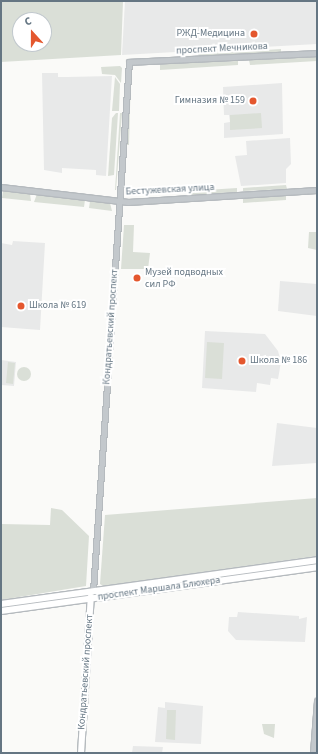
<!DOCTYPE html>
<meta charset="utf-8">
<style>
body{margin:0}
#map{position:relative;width:318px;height:754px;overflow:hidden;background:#fafaf8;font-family:"Source Sans 3",sans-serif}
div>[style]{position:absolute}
.built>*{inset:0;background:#e8e9e9}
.green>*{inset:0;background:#dadfd7}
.round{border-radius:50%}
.roads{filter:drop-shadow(1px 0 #b5babe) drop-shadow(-1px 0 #b5babe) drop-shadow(0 1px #b5babe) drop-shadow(0 -1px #b5babe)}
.minor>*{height:4.5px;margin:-2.25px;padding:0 2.25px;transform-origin:2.25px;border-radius:2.25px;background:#c3c8cc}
.major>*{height:6px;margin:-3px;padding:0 3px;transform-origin:3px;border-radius:3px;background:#fff}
.dots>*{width:11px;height:11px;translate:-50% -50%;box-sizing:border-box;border:2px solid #fff;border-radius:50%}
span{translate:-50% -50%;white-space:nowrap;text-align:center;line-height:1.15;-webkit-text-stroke:4px #fff;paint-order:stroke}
.poi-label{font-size:10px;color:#657683}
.right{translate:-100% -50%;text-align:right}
.left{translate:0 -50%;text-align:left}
.street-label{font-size:10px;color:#657683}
.frame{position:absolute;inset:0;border:2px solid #657683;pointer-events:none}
.north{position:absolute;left:12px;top:12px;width:40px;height:40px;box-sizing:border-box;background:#fff;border:1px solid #c1c8cd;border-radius:50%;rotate:339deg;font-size:11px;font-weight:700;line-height:16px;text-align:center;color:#657683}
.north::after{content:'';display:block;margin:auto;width:14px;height:18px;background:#e4572e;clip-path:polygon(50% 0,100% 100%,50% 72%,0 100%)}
</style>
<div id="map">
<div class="built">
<div style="clip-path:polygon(125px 1px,317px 1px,317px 44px,122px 55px)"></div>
<div style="clip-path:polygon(42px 73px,58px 73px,58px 77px,67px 77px,112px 76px,106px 176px,96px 175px,96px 170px,62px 168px,62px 173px,44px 170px)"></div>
<div style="clip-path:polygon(282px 83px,283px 134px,224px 138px,224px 123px,230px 122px,229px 115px,224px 115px,223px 87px)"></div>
<div style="clip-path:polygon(290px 138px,291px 164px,286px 169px,286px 183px,241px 186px,235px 156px,247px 155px,246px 141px)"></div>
<div style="clip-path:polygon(13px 241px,45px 243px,40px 330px,1px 327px,1px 243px,12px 245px)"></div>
<div style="clip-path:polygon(280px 281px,317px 284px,317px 316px,278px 311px)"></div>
<div style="clip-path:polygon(205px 331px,265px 334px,278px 351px,281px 362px,278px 379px,271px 378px,270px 385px,257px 383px,256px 392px,202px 388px)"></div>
<div style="clip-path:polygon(1px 360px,16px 362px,14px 386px,1px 385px)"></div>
<div style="clip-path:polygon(277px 423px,317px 428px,317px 463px,272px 466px)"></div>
<div style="clip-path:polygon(238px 612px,299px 616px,299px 619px,307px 617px,305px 642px,236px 640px,228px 631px,229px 617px,237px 617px)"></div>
<div style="clip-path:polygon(165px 702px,203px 706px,201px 744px,155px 742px,158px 707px,165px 708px)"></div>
<div style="clip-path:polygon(133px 746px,163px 747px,162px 753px,132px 753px)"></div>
</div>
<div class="green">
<div style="clip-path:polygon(evenodd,1px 1px,123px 1px,121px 55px,1px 62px,1px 1px,20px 20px,44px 20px,44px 44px,20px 44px,20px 20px)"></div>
<div style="clip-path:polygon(281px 49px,281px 52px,199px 56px,198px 54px)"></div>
<div style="clip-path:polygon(317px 56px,317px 61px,250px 65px,249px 60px)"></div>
<div style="clip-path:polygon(238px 61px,238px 65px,160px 70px,160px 64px)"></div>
<div style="clip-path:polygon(120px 66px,122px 68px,121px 83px,115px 75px,102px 74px,101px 67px)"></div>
<div style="clip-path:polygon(131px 73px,129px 145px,126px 145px)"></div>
<div style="clip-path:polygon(115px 77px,120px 84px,119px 111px,112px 111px)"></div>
<div style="clip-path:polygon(116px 113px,118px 113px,114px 175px,108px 176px,112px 118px)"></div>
<div style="clip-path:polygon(120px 113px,122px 113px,116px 190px,115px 190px)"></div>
<div style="clip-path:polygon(261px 113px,262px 128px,230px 130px,230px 115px)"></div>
<div style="clip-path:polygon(286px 185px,287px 189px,243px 191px,243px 188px)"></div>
<div style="clip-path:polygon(237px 188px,237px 192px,191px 195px,191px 191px)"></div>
<div style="clip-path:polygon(3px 191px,30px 194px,31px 201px,2px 198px)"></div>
<div style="clip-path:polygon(37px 194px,85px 200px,84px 207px,34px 202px)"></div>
<div style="clip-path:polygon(286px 195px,286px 200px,243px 203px,243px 198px)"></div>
<div style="clip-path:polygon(90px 201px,110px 203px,112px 211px,89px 208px)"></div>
<div style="clip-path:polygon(124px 225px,134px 225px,133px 252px,150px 253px,148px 269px,121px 269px)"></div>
<div style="clip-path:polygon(309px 232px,317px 232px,317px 250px,308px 248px)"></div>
<div style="clip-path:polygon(207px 342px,224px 343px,222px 379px,205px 378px)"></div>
<div style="clip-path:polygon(8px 362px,15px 363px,13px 384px,6px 383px)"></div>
<div class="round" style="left:17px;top:367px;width:14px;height:14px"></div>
<div style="clip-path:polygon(317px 498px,317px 556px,103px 586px,100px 584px,105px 515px)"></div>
<div style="clip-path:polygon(51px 508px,62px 510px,89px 536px,86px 586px,1px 600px,1px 524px,50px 525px)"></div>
<div style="clip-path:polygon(317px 563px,317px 565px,102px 593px,102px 592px)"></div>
<div style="clip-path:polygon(167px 710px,176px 710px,175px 740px,166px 739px)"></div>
<div style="clip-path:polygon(262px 724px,275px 724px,274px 738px,264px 734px)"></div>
</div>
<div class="roads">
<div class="minor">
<div style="left:1px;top:187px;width:128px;rotate:6.7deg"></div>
<div style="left:128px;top:202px;width:189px;rotate:-3.6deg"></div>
<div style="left:93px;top:591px;width:530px;rotate:-86.11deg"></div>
<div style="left:129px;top:62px;width:188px;rotate:-2.7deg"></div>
<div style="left:313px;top:753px;width:52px;rotate:-85.6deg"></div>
</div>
<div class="major">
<div style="left:1px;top:604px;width:319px;rotate:-7.9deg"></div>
<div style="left:1px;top:611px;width:319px;rotate:-7.9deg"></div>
<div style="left:81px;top:753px;width:157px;rotate:-86.4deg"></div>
</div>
</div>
<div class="dots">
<div style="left:254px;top:34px;background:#e4572e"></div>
<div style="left:253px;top:101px;background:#e4572e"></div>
<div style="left:137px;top:278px;background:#e4572e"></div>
<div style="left:21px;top:306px;background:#e4572e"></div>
<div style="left:242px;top:361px;background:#e4572e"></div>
</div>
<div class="poi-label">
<span class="right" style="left:245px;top:34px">РЖД-Медицина</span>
<span class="right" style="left:245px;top:101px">Гимназия № 159</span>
<span class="left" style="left:145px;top:278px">Музей подводных<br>сил РФ</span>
<span class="left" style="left:29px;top:306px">Школа № 619</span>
<span class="left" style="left:250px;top:361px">Школа № 186</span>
</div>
<div class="street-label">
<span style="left:222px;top:49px;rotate:-3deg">проспект Мечникова</span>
<span style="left:170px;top:190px;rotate:-3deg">Бестужевская улица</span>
<span style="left:111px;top:327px;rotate:-86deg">Кондратьевский проспект</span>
<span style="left:159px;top:589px;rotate:-8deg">проспект Маршала Блюхера</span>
<span style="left:86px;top:672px;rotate:-86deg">Кондратьевский проспект</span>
</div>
<div class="frame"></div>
<div class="north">С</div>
</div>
